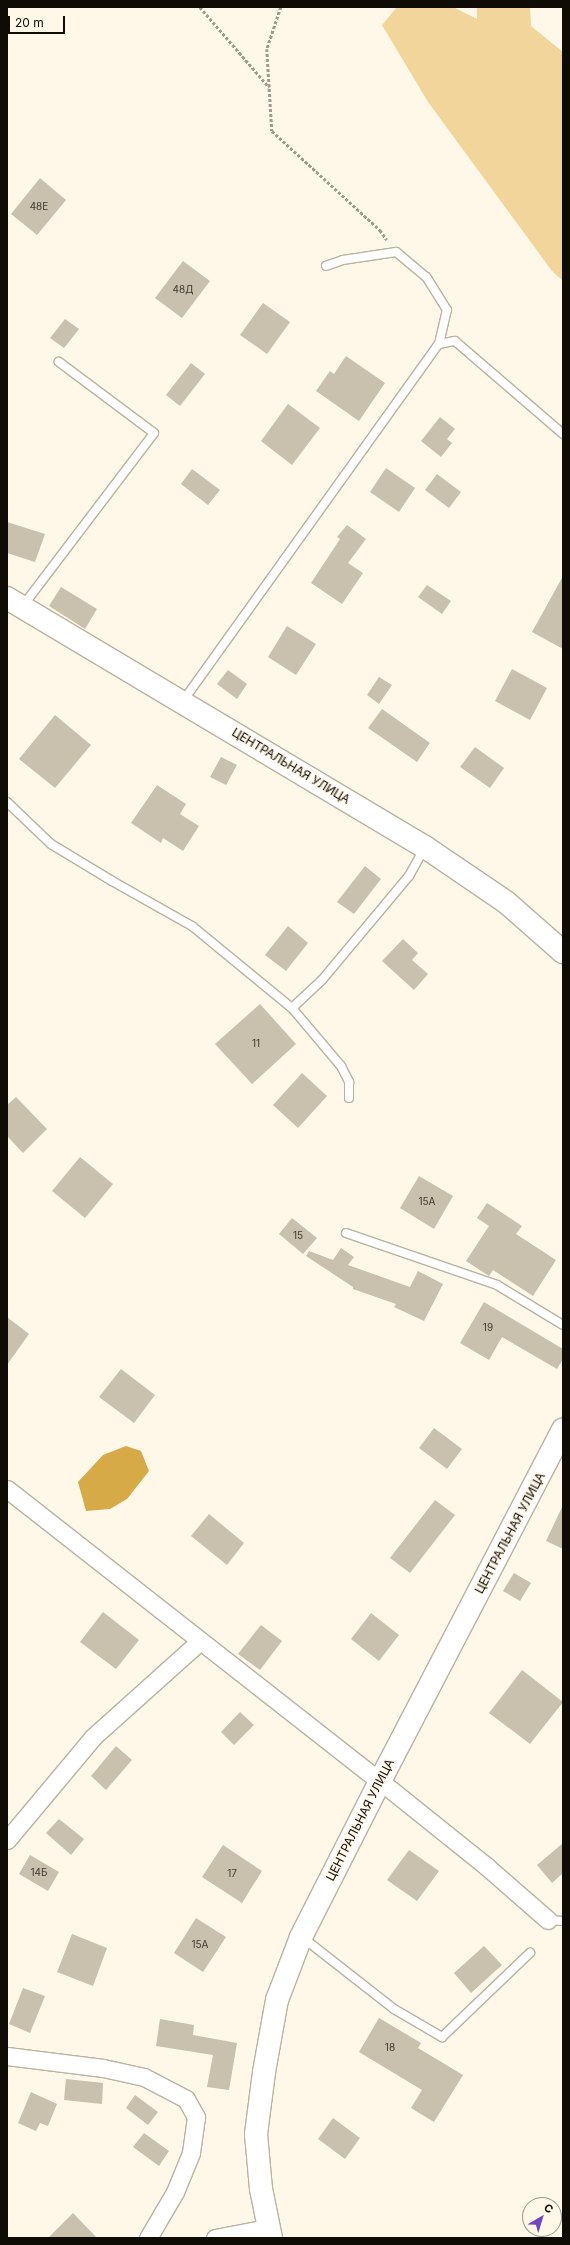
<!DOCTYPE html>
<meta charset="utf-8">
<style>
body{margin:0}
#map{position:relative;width:570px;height:2245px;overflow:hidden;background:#fff7e8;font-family:Inter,sans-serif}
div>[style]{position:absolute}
.green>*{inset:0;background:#f1d59a}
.water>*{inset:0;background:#d6aa47}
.building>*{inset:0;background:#c9c0ae}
.path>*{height:2.5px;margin-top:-1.25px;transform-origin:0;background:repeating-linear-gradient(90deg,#9f998e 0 3px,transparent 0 5px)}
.roads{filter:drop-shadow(1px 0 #bbb2a0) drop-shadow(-1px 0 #bbb2a0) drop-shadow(0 1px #bbb2a0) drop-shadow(0 -1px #bbb2a0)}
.lane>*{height:8px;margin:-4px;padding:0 4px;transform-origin:4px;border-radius:4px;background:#fff}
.street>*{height:17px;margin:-8.5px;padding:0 8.5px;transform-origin:8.5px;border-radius:8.5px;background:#fff}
.secondary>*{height:22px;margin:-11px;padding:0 11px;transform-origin:11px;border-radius:11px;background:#fff}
span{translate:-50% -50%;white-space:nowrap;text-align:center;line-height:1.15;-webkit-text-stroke:3.5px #fff7e8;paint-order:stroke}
.number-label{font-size:10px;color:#3e3930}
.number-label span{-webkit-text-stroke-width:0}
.street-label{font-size:12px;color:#0f0c06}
.frame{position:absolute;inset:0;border:8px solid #0f0c06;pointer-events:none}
.north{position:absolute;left:522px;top:2197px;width:40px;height:40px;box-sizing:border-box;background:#fff7e8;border:1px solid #9f998e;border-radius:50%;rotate:38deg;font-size:11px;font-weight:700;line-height:16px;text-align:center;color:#0f0c06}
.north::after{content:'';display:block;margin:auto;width:14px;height:18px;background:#7047c0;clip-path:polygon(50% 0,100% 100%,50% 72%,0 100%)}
.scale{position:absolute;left:8px;top:16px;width:57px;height:18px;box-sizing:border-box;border:2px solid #0f0c06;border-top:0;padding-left:5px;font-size:12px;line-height:14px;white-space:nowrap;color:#0f0c06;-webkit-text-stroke:3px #fff7e8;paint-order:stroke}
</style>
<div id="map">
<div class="green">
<div style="clip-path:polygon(397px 7px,453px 7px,477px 19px,477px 7px,530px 7px,531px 26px,563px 52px,563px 281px,552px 271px,428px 102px,382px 25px)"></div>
</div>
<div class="water">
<div style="clip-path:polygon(126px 1446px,141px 1451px,149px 1471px,127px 1499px,110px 1509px,86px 1511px,78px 1482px,103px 1455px)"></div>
</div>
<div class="building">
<div style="clip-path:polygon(40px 178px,66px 200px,37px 235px,11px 214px)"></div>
<div style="clip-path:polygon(183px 261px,210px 281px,182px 318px,155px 298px)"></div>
<div style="clip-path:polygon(263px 303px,290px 322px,267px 354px,240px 335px)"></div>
<div style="clip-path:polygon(65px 319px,79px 329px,64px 348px,50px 338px)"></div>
<div style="clip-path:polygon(346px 356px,385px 383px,359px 421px,316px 391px,330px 371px,334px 374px)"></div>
<div style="clip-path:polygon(191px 363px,205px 374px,180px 406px,166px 395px)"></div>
<div style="clip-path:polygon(288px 404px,320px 428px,292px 465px,261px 441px)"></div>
<div style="clip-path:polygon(440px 417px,455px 429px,447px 439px,452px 443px,441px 457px,421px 441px)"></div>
<div style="clip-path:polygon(386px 468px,415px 488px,399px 512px,370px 492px)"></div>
<div style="clip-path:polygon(192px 469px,220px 490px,208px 505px,181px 484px)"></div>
<div style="clip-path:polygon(437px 474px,461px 492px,449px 508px,425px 490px)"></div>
<div style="clip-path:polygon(7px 522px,45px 534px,35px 562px,7px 553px)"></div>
<div style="clip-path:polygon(347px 525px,366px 539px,348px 563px,363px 573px,342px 604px,311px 583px,340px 539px,337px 537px)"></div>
<div style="clip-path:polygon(563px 576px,563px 649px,532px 632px)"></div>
<div style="clip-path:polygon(427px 585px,451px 601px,442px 614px,418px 597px)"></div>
<div style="clip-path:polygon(61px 587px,97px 609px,85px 629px,49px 606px)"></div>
<div style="clip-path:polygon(287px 626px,316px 644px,296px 675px,268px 657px)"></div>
<div style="clip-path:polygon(512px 669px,547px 688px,530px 720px,495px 701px)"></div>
<div style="clip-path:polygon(228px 670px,247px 684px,237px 699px,217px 684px)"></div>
<div style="clip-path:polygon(379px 677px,392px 685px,379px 704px,367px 695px)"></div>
<div style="clip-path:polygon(382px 709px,430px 743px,417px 762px,368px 728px)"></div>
<div style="clip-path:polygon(55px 715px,91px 745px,55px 788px,19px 759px)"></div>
<div style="clip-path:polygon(475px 747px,504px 768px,490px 788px,460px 767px)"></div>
<div style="clip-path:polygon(221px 757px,237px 765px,226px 785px,210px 777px)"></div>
<div style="clip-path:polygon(157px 785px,186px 804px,180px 814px,199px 826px,183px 851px,163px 838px,161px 843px,131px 823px)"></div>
<div style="clip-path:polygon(365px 866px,381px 879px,354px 914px,337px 902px)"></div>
<div style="clip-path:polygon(288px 926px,308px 943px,286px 971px,265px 955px)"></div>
<div style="clip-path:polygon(403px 939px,418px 953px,412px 960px,428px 974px,414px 990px,382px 961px)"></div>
<div style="clip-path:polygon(260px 1004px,296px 1044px,252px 1084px,215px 1044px)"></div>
<div style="clip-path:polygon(302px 1073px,327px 1096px,298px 1128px,273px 1105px)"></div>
<div style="clip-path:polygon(16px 1097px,47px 1129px,23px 1153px,7px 1136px,7px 1105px)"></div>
<div style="clip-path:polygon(80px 1157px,113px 1184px,85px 1218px,52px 1191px)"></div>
<div style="clip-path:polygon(419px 1176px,453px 1196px,434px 1229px,400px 1208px)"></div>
<div style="clip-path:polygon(487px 1203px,522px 1226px,516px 1234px,556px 1260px,533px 1296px,493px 1270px,489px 1276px,466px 1261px,489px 1226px,477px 1218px)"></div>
<div style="clip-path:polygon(292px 1218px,317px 1238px,303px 1254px,279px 1234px)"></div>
<div style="clip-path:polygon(341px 1248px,354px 1257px,348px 1265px,410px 1287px,418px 1271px,443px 1284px,424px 1321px,394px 1307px,396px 1304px,353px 1289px,353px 1287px,306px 1256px,309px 1251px,333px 1260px)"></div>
<div style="clip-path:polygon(484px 1302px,563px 1349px,563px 1359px,557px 1369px,502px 1337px,489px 1360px,460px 1343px)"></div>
<div style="clip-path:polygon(7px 1317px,29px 1334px,7px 1365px)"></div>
<div style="clip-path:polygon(121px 1369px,155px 1395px,134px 1423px,99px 1397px)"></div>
<div style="clip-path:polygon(434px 1428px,462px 1449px,447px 1469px,419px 1448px)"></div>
<div style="clip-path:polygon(435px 1500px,455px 1515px,410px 1573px,390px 1558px)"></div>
<div style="clip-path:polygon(563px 1505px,563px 1549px,546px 1541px)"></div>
<div style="clip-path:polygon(209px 1514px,244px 1543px,227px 1565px,191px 1536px)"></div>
<div style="clip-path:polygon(514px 1573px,531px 1583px,520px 1601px,503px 1591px)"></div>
<div style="clip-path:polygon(103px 1612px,139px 1640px,116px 1669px,80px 1642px)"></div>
<div style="clip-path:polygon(371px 1613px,399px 1635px,379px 1661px,351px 1639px)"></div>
<div style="clip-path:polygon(261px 1625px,282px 1641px,260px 1670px,238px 1654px)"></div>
<div style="clip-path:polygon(522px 1670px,563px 1702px,530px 1744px,489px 1713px)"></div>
<div style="clip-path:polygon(240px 1712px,254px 1725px,234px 1745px,221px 1732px)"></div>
<div style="clip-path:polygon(116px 1746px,132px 1760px,106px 1790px,91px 1776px)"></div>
<div style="clip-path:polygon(59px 1819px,84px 1839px,71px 1855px,46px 1833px)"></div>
<div style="clip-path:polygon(563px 1843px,563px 1873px,552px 1883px,537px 1865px)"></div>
<div style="clip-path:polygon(223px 1845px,262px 1871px,242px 1903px,202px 1877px)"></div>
<div style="clip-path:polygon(409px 1850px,439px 1871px,417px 1901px,387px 1880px)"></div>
<div style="clip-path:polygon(30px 1855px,59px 1872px,48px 1891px,19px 1874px)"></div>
<div style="clip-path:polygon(196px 1918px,226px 1937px,203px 1972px,174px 1953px)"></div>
<div style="clip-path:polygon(72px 1934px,107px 1948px,93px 1986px,57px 1972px)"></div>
<div style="clip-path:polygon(484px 1946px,502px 1965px,471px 1993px,454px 1973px)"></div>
<div style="clip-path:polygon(23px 1988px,45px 1996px,30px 2033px,9px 2024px)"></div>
<div style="clip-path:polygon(379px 2018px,421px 2043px,418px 2048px,463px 2075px,434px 2122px,411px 2108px,422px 2090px,359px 2052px)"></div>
<div style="clip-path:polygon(160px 2019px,194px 2025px,193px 2035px,237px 2043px,229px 2090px,207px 2087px,213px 2055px,156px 2046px)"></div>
<div style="clip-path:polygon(66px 2079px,103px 2083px,102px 2104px,64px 2100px)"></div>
<div style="clip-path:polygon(31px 2092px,57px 2104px,48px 2126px,40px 2123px,36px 2131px,18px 2123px)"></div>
<div style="clip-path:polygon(135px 2095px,158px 2112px,148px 2125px,126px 2108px)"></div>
<div style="clip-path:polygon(333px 2118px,360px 2138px,345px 2159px,318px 2139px)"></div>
<div style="clip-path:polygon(144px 2133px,169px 2151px,159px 2166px,133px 2147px)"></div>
<div style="clip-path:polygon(73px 2213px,97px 2238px,48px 2238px)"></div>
</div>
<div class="path">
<div style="left:200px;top:7px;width:106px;rotate:49.2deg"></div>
<div style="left:281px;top:7px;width:44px;rotate:108.4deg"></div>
<div style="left:267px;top:49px;width:82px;rotate:86.5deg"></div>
<div style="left:272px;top:131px;width:147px;rotate:42.5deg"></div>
<div style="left:380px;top:230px;width:12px;rotate:55deg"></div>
</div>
<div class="roads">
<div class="lane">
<div style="left:439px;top:344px;width:16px;rotate:-11deg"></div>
<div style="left:455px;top:341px;width:143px;rotate:40.7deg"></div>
<div style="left:22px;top:607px;width:218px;rotate:-52.8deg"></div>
<div style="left:154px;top:433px;width:119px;rotate:-143.2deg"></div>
<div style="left:183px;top:701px;width:439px;rotate:-54.4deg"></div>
<div style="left:439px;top:344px;width:35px;rotate:-77deg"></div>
<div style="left:447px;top:310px;width:39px;rotate:-122deg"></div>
<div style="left:426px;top:277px;width:39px;rotate:-140deg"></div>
<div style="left:396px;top:252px;width:54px;rotate:171.4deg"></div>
<div style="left:343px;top:260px;width:18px;rotate:161deg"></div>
<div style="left:7px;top:802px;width:61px;rotate:43.7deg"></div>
<div style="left:51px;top:844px;width:71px;rotate:31.2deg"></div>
<div style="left:112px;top:881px;width:92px;rotate:29.4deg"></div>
<div style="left:192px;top:926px;width:129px;rotate:39.4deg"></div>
<div style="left:292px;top:1008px;width:41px;rotate:-43deg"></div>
<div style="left:322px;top:980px;width:136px;rotate:-50.1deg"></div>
<div style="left:409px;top:876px;width:31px;rotate:-61deg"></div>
<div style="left:292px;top:1008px;width:76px;rotate:49.8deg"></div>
<div style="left:341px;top:1066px;width:18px;rotate:63deg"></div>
<div style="left:349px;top:1082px;width:16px;rotate:90deg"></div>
<div style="left:346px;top:1233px;width:160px;rotate:19deg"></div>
<div style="left:497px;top:1285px;width:77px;rotate:31.2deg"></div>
<div style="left:548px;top:1920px;width:15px;rotate:4deg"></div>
<div style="left:302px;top:1937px;width:117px;rotate:38deg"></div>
<div style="left:394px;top:2009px;width:56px;rotate:30.3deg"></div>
<div style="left:442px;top:2037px;width:122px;rotate:-43.7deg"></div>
</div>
<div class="street">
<div style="left:7px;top:1489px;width:474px;rotate:38.1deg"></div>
<div style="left:380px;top:1781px;width:136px;rotate:38.7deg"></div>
<div style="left:486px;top:1866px;width:82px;rotate:41.1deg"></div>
<div style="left:7px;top:1840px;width:134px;rotate:-50.1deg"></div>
<div style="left:93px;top:1737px;width:144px;rotate:-41.9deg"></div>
<div style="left:7px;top:2056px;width:97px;rotate:7.1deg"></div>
<div style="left:103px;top:2068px;width:42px;rotate:12.4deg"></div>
<div style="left:144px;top:2077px;width:47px;rotate:27.6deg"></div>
<div style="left:186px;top:2099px;width:21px;rotate:61deg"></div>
<div style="left:196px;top:2117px;width:36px;rotate:98deg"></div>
<div style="left:191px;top:2153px;width:42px;rotate:112.3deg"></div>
<div style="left:175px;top:2192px;width:53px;rotate:120.4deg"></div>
<div style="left:215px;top:2238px;width:54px;rotate:-10.7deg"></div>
</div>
<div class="secondary">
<div style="left:7px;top:598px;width:487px;rotate:30.8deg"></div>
<div style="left:425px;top:847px;width:98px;rotate:34.2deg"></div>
<div style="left:506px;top:902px;width:76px;rotate:41.3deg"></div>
<div style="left:271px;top:2238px;width:50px;rotate:-101.5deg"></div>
<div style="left:261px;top:2189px;width:55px;rotate:-95.2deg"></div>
<div style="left:256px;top:2134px;width:63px;rotate:-82.6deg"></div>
<div style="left:264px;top:2072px;width:73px;rotate:-79.8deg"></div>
<div style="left:277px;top:2000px;width:67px;rotate:-69.1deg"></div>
<div style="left:301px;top:1937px;width:175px;rotate:-63.1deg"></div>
<div style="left:380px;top:1781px;width:396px;rotate:-62.5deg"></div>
</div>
</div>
<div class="number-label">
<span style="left:39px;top:207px">48Е</span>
<span style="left:183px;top:290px">48Д</span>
<span style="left:256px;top:1044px">11</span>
<span style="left:427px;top:1202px">15А</span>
<span style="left:298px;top:1236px">15</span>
<span style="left:488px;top:1328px">19</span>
<span style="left:39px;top:1873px">14Б</span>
<span style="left:232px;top:1874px">17</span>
<span style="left:200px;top:1945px">15А</span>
<span style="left:390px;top:2048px">18</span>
</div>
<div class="street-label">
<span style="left:291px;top:766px;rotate:31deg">ЦЕНТРАЛЬНАЯ УЛИЦА</span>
<span style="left:510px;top:1533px;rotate:-62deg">ЦЕНТРАЛЬНАЯ УЛИЦА</span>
<span style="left:360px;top:1820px;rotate:-63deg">ЦЕНТРАЛЬНАЯ УЛИЦА</span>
</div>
<div class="frame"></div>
<div class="north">С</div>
<div class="scale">20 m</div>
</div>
